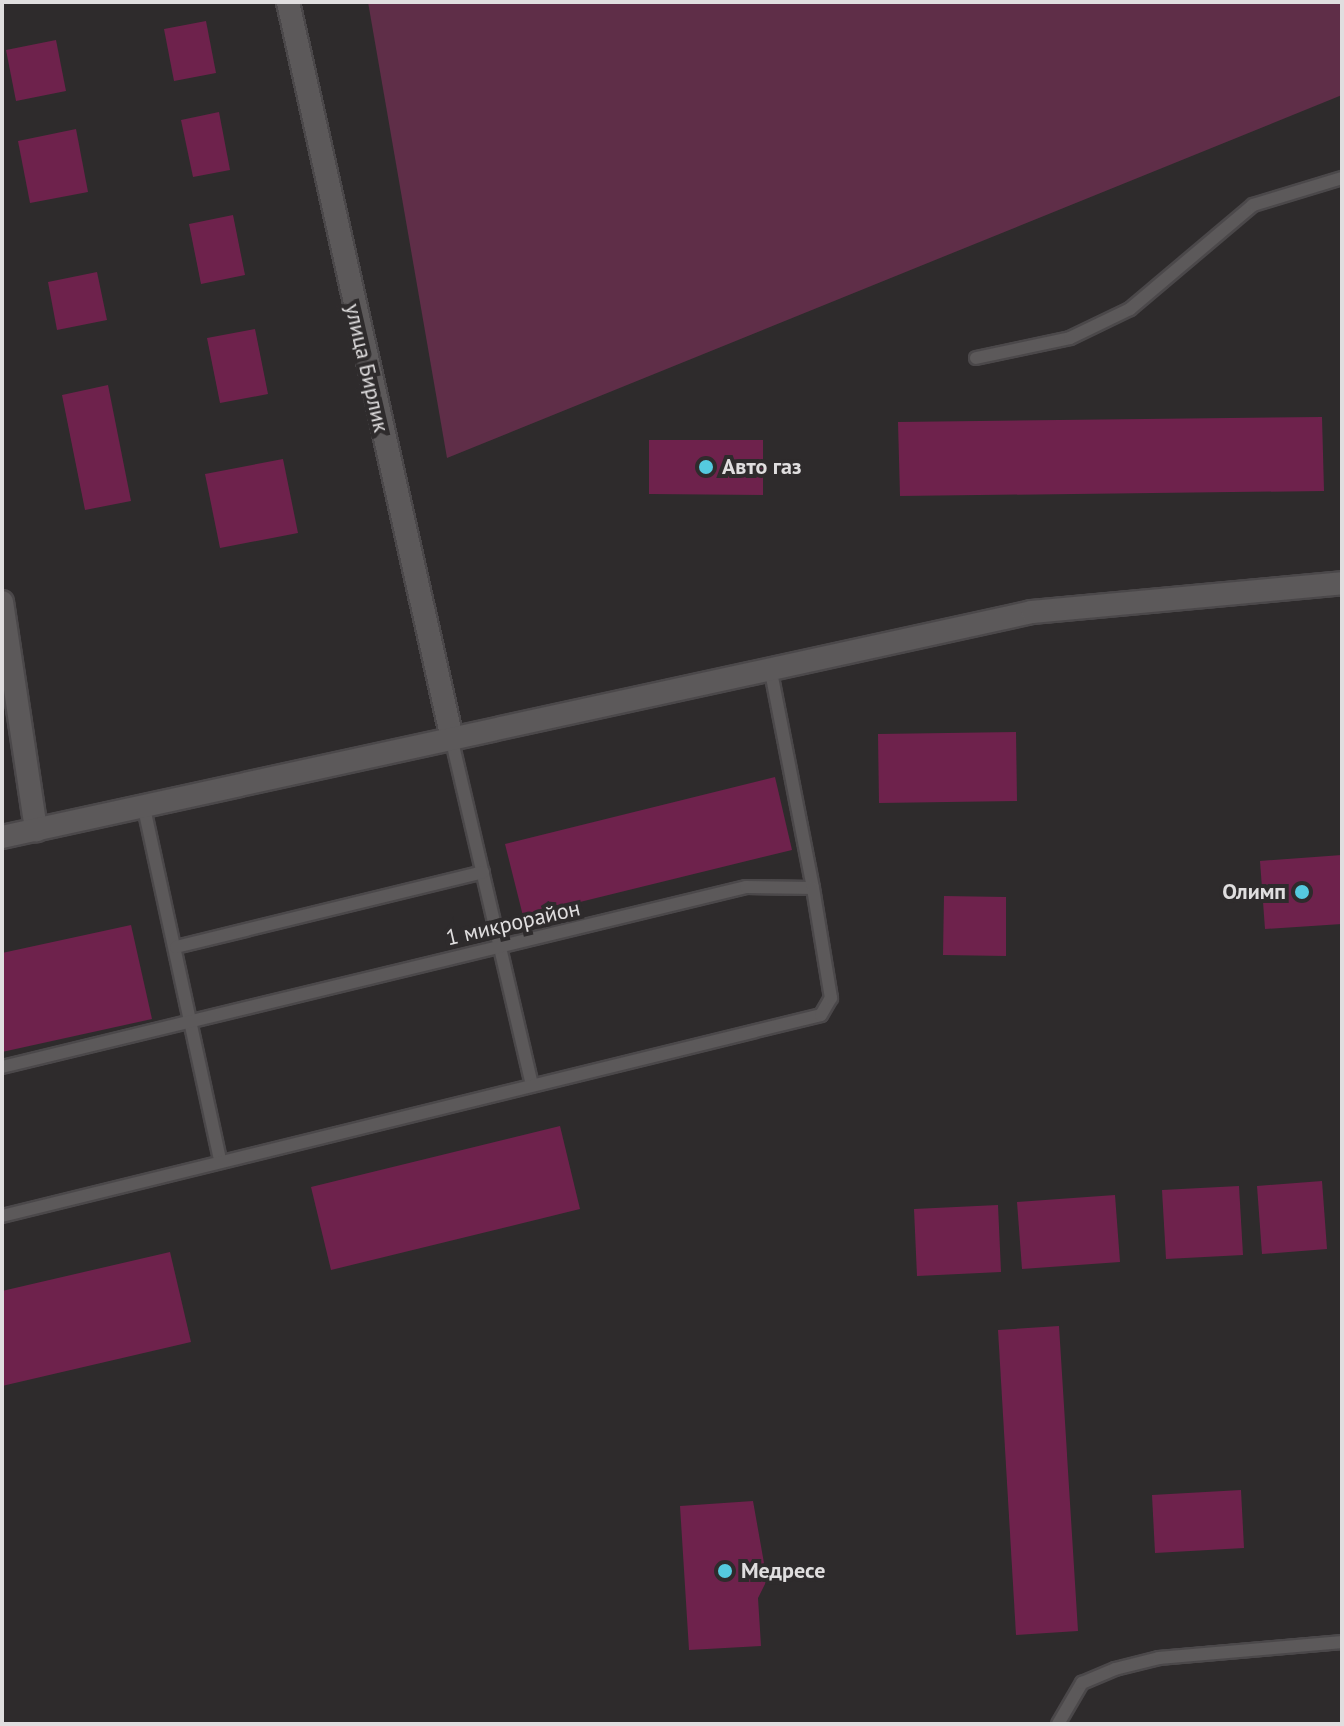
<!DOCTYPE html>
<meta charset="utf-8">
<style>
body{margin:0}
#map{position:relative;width:1344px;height:1726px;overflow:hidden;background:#2e2b2c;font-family:"PT Sans",sans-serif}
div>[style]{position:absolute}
.green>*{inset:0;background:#5f2e48}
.building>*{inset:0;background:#6e224c}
.roads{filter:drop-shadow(2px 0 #4b484a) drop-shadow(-2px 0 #4b484a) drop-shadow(0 2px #4b484a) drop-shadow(0 -2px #4b484a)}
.service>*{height:12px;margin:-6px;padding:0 6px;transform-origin:6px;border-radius:6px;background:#5c595a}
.minor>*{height:22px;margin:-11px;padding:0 11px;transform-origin:11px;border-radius:11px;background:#5c595a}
.dots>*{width:22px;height:22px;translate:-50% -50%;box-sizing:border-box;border:4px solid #2e2b2c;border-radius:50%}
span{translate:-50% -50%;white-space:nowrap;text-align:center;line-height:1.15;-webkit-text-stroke:8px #2e2b2c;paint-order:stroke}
.street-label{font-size:22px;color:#e0dedf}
.poi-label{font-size:22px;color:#e0dedf;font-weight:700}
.left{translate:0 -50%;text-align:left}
.right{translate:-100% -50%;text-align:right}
.frame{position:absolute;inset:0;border:4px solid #e0dedf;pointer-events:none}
</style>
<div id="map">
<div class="green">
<div style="clip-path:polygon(368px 2px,1342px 2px,1342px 95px,447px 458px)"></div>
</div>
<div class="building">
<div style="clip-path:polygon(206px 21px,216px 73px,174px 81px,164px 29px)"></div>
<div style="clip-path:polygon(56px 40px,66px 91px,16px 101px,6px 50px)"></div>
<div style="clip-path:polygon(219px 112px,230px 170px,193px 177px,181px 120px)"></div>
<div style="clip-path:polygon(76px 129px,88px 192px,30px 203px,18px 141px)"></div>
<div style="clip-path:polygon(233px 215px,245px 275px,201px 284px,189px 224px)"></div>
<div style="clip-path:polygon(97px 272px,107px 320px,57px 330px,48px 282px)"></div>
<div style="clip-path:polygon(255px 329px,268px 394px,220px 403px,207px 338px)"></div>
<div style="clip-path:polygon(108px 385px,131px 501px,85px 510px,62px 395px)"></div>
<div style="clip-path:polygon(1322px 417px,1324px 491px,900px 496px,898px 422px)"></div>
<div style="clip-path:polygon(649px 440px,763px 440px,763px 495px,649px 494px)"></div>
<div style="clip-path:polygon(283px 459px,298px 533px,220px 548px,205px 474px)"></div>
<div style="clip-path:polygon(1016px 732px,1017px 801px,879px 803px,878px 734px)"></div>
<div style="clip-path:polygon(775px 777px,792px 850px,523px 916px,505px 844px)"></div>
<div style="clip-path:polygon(1342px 855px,1342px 924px,1265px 929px,1260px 861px)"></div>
<div style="clip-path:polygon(944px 896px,1006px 897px,1006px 956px,943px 955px)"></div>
<div style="clip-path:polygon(131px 925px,152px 1019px,2px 1052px,2px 953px)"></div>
<div style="clip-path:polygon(560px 1126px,580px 1209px,331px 1270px,311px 1187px)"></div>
<div style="clip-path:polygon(1322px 1181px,1327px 1249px,1262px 1254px,1257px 1186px)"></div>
<div style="clip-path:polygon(1239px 1186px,1243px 1255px,1166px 1259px,1162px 1190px)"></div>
<div style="clip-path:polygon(1115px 1195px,1120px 1262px,1022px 1269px,1017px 1202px)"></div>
<div style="clip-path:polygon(998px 1205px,1001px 1272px,917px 1276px,914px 1209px)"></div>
<div style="clip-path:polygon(170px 1252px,191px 1342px,2px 1386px,2px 1291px)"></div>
<div style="clip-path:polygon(1059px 1326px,1078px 1631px,1016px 1635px,998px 1330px)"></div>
<div style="clip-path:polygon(1241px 1490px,1244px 1548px,1155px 1553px,1152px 1495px)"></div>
<div style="clip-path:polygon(753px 1501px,767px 1580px,758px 1598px,761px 1646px,689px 1650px,680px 1506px)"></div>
</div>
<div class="roads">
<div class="service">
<div style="left:976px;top:358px;width:96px;rotate:-12deg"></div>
<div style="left:1070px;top:338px;width:67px;rotate:-25.8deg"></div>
<div style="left:1130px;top:309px;width:161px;rotate:-40.2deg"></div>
<div style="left:1253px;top:205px;width:93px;rotate:-16.9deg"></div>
<div style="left:451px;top:737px;width:356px;rotate:76.9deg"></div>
<div style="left:144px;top:808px;width:361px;rotate:77.8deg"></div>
<div style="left:176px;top:947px;width:316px;rotate:-13.7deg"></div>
<div style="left:2px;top:1067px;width:765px;rotate:-13.6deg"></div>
<div style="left:746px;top:887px;width:67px;rotate:0.9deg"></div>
<div style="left:813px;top:888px;width:225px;rotate:-101deg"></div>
<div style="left:2px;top:1216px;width:843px;rotate:-13.79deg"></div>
<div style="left:821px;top:1015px;width:20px;rotate:-60deg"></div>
<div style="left:831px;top:998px;width:111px;rotate:-99.3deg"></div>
<div style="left:1058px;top:1724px;width:48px;rotate:-59.7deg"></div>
<div style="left:1082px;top:1683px;width:36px;rotate:-23deg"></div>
<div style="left:1115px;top:1669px;width:45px;rotate:-14deg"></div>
<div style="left:1159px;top:1658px;width:184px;rotate:-5deg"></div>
</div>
<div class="minor">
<div style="left:288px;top:2px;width:750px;rotate:77.45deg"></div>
<div style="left:2px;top:602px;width:231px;rotate:81.5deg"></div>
<div style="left:2px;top:837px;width:1054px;rotate:-12.32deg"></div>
<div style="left:1032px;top:612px;width:311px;rotate:-5.3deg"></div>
</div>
</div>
<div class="dots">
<div style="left:706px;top:467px;background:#55cadf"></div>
<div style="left:1302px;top:892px;background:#55cadf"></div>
<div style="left:725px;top:1571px;background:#55cadf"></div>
</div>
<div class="street-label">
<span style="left:367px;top:368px;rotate:77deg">улица Бирлик</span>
<span style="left:513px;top:923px;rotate:-13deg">1 микрорайон</span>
</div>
<div class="poi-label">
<span class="left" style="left:722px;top:467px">Авто газ</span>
<span class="right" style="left:1286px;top:892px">Олимп</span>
<span class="left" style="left:741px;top:1571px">Медресе</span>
</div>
<div class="frame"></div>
</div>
